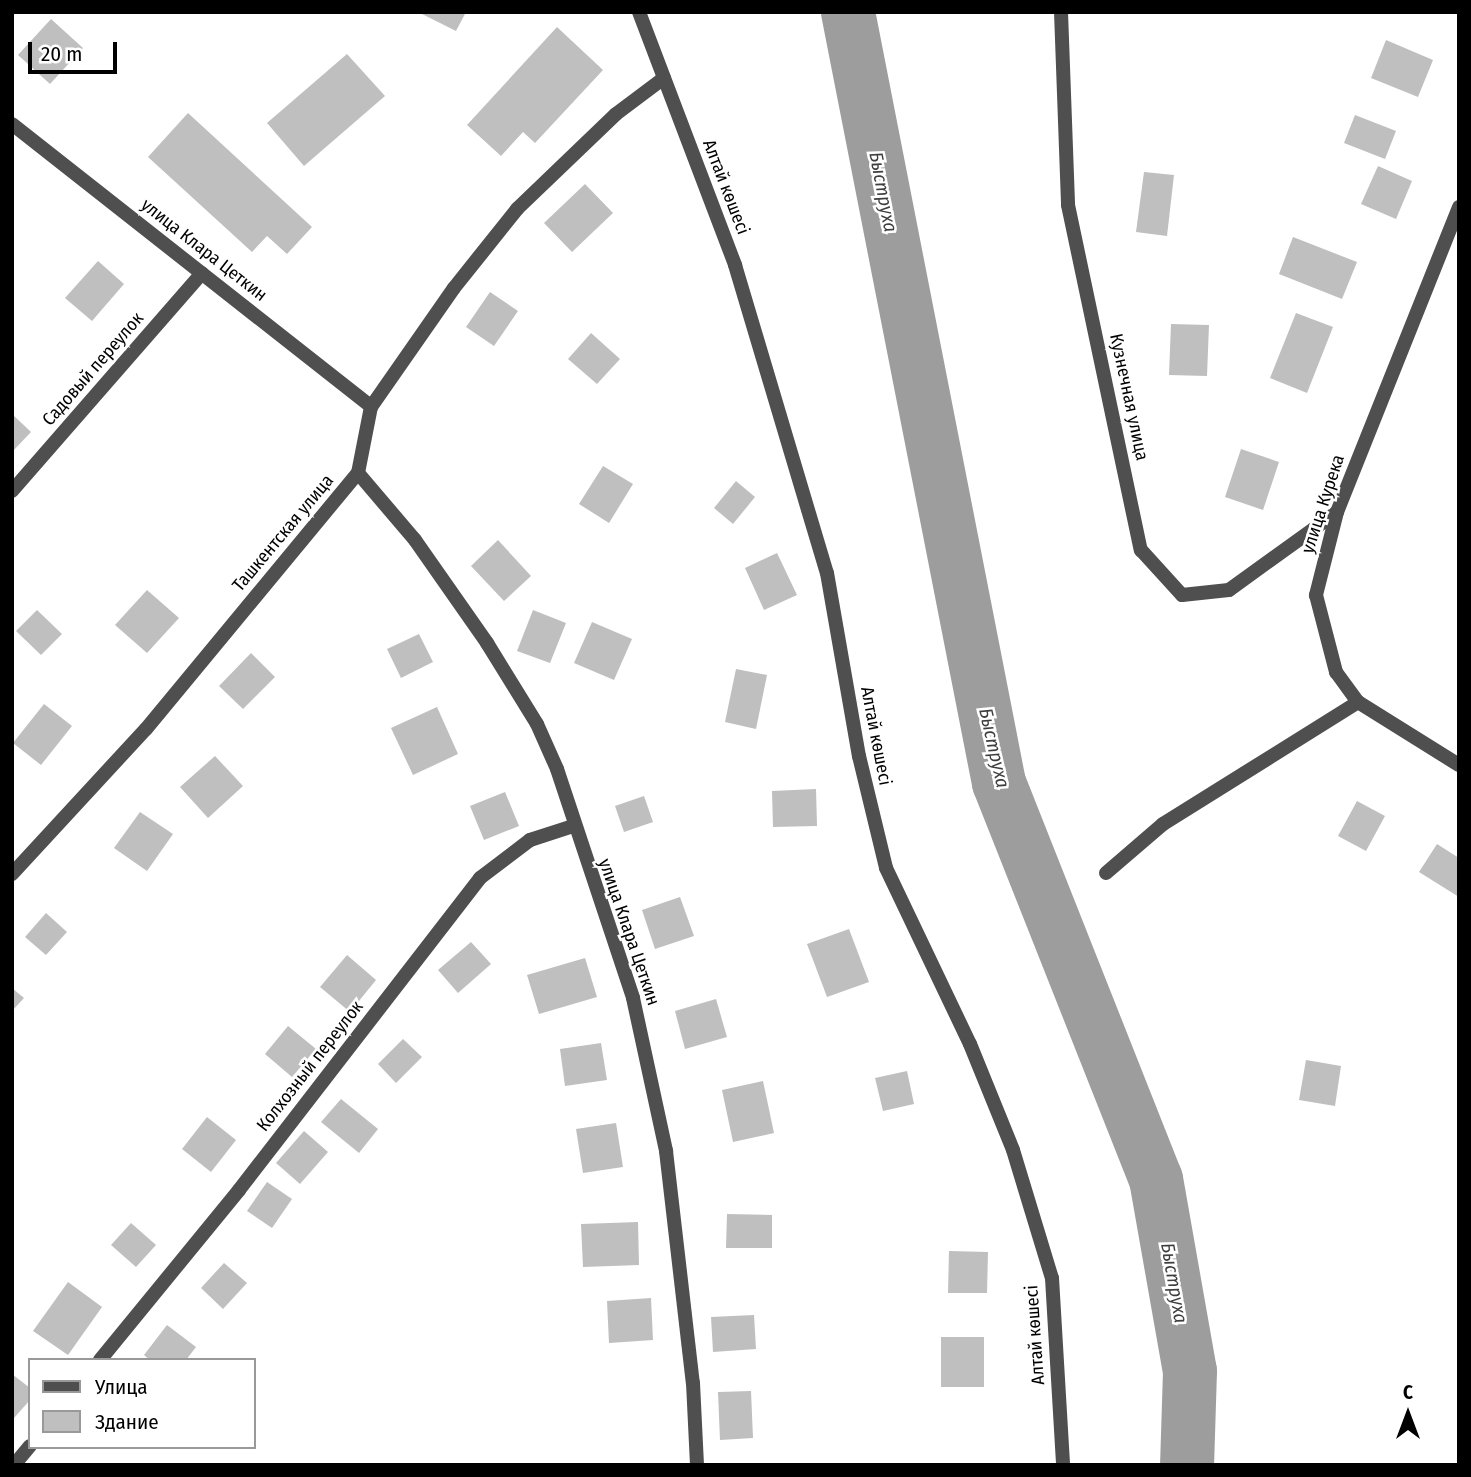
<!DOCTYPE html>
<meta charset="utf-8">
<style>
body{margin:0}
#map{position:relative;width:1471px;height:1477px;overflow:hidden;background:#fff;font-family:"Fira Sans Condensed",sans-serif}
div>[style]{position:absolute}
.river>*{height:54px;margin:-27px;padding:0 27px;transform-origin:27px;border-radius:27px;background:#9d9d9d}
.building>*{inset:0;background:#bfbfbf}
.service>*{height:14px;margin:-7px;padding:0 7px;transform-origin:7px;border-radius:7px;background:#4f4f4f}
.minor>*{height:14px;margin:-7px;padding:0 7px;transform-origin:7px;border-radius:7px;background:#4f4f4f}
span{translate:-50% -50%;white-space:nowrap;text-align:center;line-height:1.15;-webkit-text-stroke:5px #fff;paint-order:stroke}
.street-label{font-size:18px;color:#000}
.water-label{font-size:19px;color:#3e3e3e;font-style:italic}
.frame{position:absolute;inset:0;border:14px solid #000;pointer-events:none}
.legend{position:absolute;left:28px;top:1358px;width:228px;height:91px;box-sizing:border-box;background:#fff;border:2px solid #999;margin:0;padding:9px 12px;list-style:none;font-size:21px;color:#000}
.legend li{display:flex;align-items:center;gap:14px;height:35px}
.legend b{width:35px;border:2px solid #999}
.north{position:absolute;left:1373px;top:1379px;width:70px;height:70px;-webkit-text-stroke:5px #fff;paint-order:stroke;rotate:0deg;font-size:19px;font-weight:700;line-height:28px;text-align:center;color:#000}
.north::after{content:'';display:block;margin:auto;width:24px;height:32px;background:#000;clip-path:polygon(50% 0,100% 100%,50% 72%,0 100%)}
.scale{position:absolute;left:28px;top:42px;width:89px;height:32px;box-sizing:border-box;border:4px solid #000;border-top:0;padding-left:9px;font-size:21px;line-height:24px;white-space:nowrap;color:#000;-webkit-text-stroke:5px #fff;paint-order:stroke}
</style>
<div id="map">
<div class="river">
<div style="left:848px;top:12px;width:786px;rotate:78.92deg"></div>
<div style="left:999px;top:783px;width:426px;rotate:68.4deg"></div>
<div style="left:1156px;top:1179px;width:195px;rotate:80deg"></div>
<div style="left:1190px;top:1371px;width:94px;rotate:91.8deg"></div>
</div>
<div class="building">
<div style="clip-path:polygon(418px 12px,466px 12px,456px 31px)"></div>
<div style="clip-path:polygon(51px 19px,83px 48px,50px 84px,18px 55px)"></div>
<div style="clip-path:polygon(557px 27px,603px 70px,535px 143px,523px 132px,501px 156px,467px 125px)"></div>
<div style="clip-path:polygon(1386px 40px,1433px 60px,1418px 97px,1371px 78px)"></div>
<div style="clip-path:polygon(347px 54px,385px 96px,304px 166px,267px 123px)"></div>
<div style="clip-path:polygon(188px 113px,312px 227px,287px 254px,267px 236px,252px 252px,148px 157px)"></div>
<div style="clip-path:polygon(1355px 115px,1396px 131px,1385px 159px,1344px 143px)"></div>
<div style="clip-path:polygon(1378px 166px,1412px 181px,1396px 219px,1361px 204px)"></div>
<div style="clip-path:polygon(1144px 172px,1174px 175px,1167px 236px,1136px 232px)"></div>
<div style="clip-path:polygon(585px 184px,613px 213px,572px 252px,544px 223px)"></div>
<div style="clip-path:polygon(1293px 237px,1357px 262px,1342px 299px,1279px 274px)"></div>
<div style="clip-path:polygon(98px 261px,124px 284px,92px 321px,65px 298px)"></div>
<div style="clip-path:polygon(490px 292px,518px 311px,494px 346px,466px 327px)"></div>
<div style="clip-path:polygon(1296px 313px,1333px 327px,1307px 393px,1270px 378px)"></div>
<div style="clip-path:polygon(1171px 324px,1209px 325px,1207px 376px,1169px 375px)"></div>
<div style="clip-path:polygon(591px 333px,620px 359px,597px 384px,568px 359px)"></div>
<div style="clip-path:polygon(12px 414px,31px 432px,12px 452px)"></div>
<div style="clip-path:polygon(1241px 449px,1279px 462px,1263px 510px,1225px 497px)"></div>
<div style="clip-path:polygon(603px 466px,633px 484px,609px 523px,579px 504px)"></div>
<div style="clip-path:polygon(736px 481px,755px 497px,733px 524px,714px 508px)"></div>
<div style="clip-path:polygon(498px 540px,531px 576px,504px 601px,471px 566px)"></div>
<div style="clip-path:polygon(777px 553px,797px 595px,764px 610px,745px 568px)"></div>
<div style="clip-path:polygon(147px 590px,179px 618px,147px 653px,115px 625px)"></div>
<div style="clip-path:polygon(37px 610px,62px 634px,41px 655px,16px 631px)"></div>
<div style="clip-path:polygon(533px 610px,566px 623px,550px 663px,517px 651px)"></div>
<div style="clip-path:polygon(592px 622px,632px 639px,614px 680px,574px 663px)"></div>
<div style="clip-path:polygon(419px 634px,433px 662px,401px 678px,387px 649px)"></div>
<div style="clip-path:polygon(251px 653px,275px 677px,243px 709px,219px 686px)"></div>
<div style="clip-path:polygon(736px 669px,767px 675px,756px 729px,725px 722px)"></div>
<div style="clip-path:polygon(44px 704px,72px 726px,41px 765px,13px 743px)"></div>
<div style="clip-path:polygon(437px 707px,458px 754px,413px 775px,391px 728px)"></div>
<div style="clip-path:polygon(215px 756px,243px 786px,208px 818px,180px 787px)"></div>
<div style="clip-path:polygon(816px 789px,817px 826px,773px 827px,772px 791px)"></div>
<div style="clip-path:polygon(505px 792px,519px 826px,484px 840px,470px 806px)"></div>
<div style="clip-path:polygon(644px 796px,653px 822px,624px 832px,615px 806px)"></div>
<div style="clip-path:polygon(1357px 801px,1385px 816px,1366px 851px,1338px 836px)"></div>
<div style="clip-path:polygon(140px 812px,173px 834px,147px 871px,114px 848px)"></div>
<div style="clip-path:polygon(1437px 844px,1459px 858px,1459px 897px,1419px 872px)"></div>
<div style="clip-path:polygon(680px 897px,694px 936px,655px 949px,642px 910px)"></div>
<div style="clip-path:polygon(46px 913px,67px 932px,46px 955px,25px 937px)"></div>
<div style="clip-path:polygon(849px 929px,869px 982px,827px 997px,807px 944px)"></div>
<div style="clip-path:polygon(471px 942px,491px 964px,458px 993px,438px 970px)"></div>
<div style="clip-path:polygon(347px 955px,376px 980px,350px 1012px,320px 987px)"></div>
<div style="clip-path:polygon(585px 958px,597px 997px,539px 1014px,527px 975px)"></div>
<div style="clip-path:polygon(12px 988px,24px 998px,12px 1011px)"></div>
<div style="clip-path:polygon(716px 999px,727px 1037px,685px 1049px,675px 1011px)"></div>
<div style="clip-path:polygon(288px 1026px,316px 1049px,292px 1077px,265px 1054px)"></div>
<div style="clip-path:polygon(403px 1039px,422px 1057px,396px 1083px,378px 1064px)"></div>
<div style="clip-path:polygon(601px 1043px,607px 1080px,565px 1086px,560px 1049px)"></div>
<div style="clip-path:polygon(1306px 1060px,1341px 1066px,1335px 1106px,1299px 1100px)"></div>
<div style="clip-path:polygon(907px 1071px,914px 1104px,883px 1111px,875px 1078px)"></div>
<div style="clip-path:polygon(763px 1081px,774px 1133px,733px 1142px,722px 1090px)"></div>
<div style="clip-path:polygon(341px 1099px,378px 1129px,359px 1153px,321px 1122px)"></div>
<div style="clip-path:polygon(207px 1117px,236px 1140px,211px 1172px,182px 1149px)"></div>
<div style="clip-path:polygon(616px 1123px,623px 1167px,583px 1173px,576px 1129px)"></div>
<div style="clip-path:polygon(304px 1131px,328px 1152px,300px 1184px,276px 1163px)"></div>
<div style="clip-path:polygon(267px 1182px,292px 1199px,272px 1228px,247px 1211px)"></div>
<div style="clip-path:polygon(727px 1214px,772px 1215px,772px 1248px,726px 1248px)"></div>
<div style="clip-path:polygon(638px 1222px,639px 1265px,583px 1267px,581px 1224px)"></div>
<div style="clip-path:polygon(131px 1223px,156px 1245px,136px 1267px,111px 1245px)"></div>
<div style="clip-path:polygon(949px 1251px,988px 1252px,987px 1293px,948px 1293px)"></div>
<div style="clip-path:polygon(224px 1263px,247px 1283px,223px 1309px,201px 1288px)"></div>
<div style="clip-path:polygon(68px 1282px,102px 1307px,68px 1355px,33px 1331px)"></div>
<div style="clip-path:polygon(651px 1298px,653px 1340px,609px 1343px,607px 1301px)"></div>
<div style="clip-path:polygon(754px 1315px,756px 1349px,713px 1352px,711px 1317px)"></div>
<div style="clip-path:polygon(167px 1325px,196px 1347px,186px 1360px,150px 1360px,144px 1355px)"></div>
<div style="clip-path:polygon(941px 1337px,984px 1337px,984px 1387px,941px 1387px)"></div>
<div style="clip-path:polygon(12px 1374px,30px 1388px,30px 1400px,14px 1418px)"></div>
<div style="clip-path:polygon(751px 1391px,753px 1438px,720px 1440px,718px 1392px)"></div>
</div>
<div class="service">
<div style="left:1106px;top:873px;width:75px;rotate:-40.7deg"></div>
<div style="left:1163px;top:824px;width:230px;rotate:-32deg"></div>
</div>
<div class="minor">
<div style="left:639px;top:12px;width:271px;rotate:69.2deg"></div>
<div style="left:735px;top:265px;width:321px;rotate:73.4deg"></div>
<div style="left:827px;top:573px;width:186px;rotate:80.1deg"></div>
<div style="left:859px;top:756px;width:115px;rotate:76.4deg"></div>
<div style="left:886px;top:868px;width:195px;rotate:64.5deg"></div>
<div style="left:970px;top:1044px;width:114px;rotate:67.9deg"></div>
<div style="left:1013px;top:1150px;width:134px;rotate:73.1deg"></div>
<div style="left:1052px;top:1278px;width:187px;rotate:86.6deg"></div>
<div style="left:1061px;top:12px;width:193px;rotate:87.9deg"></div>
<div style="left:1068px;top:205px;width:353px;rotate:78.1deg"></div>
<div style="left:1141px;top:550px;width:61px;rotate:47.7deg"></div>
<div style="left:1182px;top:595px;width:47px;rotate:-6.1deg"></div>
<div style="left:1229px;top:590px;width:133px;rotate:-35.8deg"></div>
<div style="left:12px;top:124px;width:457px;rotate:38.2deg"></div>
<div style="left:1459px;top:207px;width:328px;rotate:111.8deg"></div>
<div style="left:1337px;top:512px;width:86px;rotate:104.2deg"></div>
<div style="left:1316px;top:595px;width:80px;rotate:75.4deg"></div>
<div style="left:1336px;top:672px;width:37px;rotate:54deg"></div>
<div style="left:1358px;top:702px;width:119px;rotate:32deg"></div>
<div style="left:358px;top:473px;width:88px;rotate:49.6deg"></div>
<div style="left:415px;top:540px;width:126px;rotate:55deg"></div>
<div style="left:487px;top:643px;width:95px;rotate:58.3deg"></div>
<div style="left:537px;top:724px;width:49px;rotate:66deg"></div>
<div style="left:557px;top:769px;width:241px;rotate:71.6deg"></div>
<div style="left:633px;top:998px;width:157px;rotate:77.8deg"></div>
<div style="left:666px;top:1151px;width:234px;rotate:83.4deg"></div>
<div style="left:693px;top:1383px;width:82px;rotate:87.2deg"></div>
<div style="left:12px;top:491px;width:289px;rotate:-48.9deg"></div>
<div style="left:12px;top:874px;width:197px;rotate:-47.3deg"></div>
<div style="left:146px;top:729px;width:332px;rotate:-50.4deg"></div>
<div style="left:358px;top:473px;width:67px;rotate:-78.9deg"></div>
<div style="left:371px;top:407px;width:145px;rotate:-55.1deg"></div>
<div style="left:454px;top:288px;width:101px;rotate:-51.4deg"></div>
<div style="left:517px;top:209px;width:137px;rotate:-43.8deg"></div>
<div style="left:616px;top:114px;width:60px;rotate:-36.9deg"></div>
<div style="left:100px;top:1360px;width:220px;rotate:-50.7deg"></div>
<div style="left:239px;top:1190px;width:394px;rotate:-52.3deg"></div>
<div style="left:480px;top:878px;width:63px;rotate:-37.2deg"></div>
<div style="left:530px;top:840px;width:45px;rotate:-18deg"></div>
<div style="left:14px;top:1465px;width:25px;rotate:-50deg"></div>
</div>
<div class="street-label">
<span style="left:726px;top:187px;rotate:69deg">Алтай көшесі</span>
<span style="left:204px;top:250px;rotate:38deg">улица Клара Цеткин</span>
<span style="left:93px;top:369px;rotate:-49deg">Садовый переулок</span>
<span style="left:1129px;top:397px;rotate:78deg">Кузнечная улица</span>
<span style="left:1323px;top:504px;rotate:-72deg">улица Курека</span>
<span style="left:283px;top:533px;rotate:-50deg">Ташкентская улица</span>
<span style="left:876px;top:736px;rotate:79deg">Алтай көшесі</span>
<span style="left:629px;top:932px;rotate:71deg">улица Клара Цеткин</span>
<span style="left:310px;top:1066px;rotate:-52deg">Колхозный переулок</span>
<span style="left:1035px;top:1335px;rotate:-94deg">Алтай көшесі</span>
</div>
<div class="water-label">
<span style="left:883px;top:192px;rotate:79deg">Быструха</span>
<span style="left:994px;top:748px;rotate:77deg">Быструха</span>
<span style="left:1174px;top:1283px;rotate:80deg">Быструха</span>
</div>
<div class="frame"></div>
<ul class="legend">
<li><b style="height:9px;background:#4f4f4f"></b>Улица</li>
<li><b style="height:19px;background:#bfbfbf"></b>Здание</li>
</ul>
<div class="north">С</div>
<div class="scale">20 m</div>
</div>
